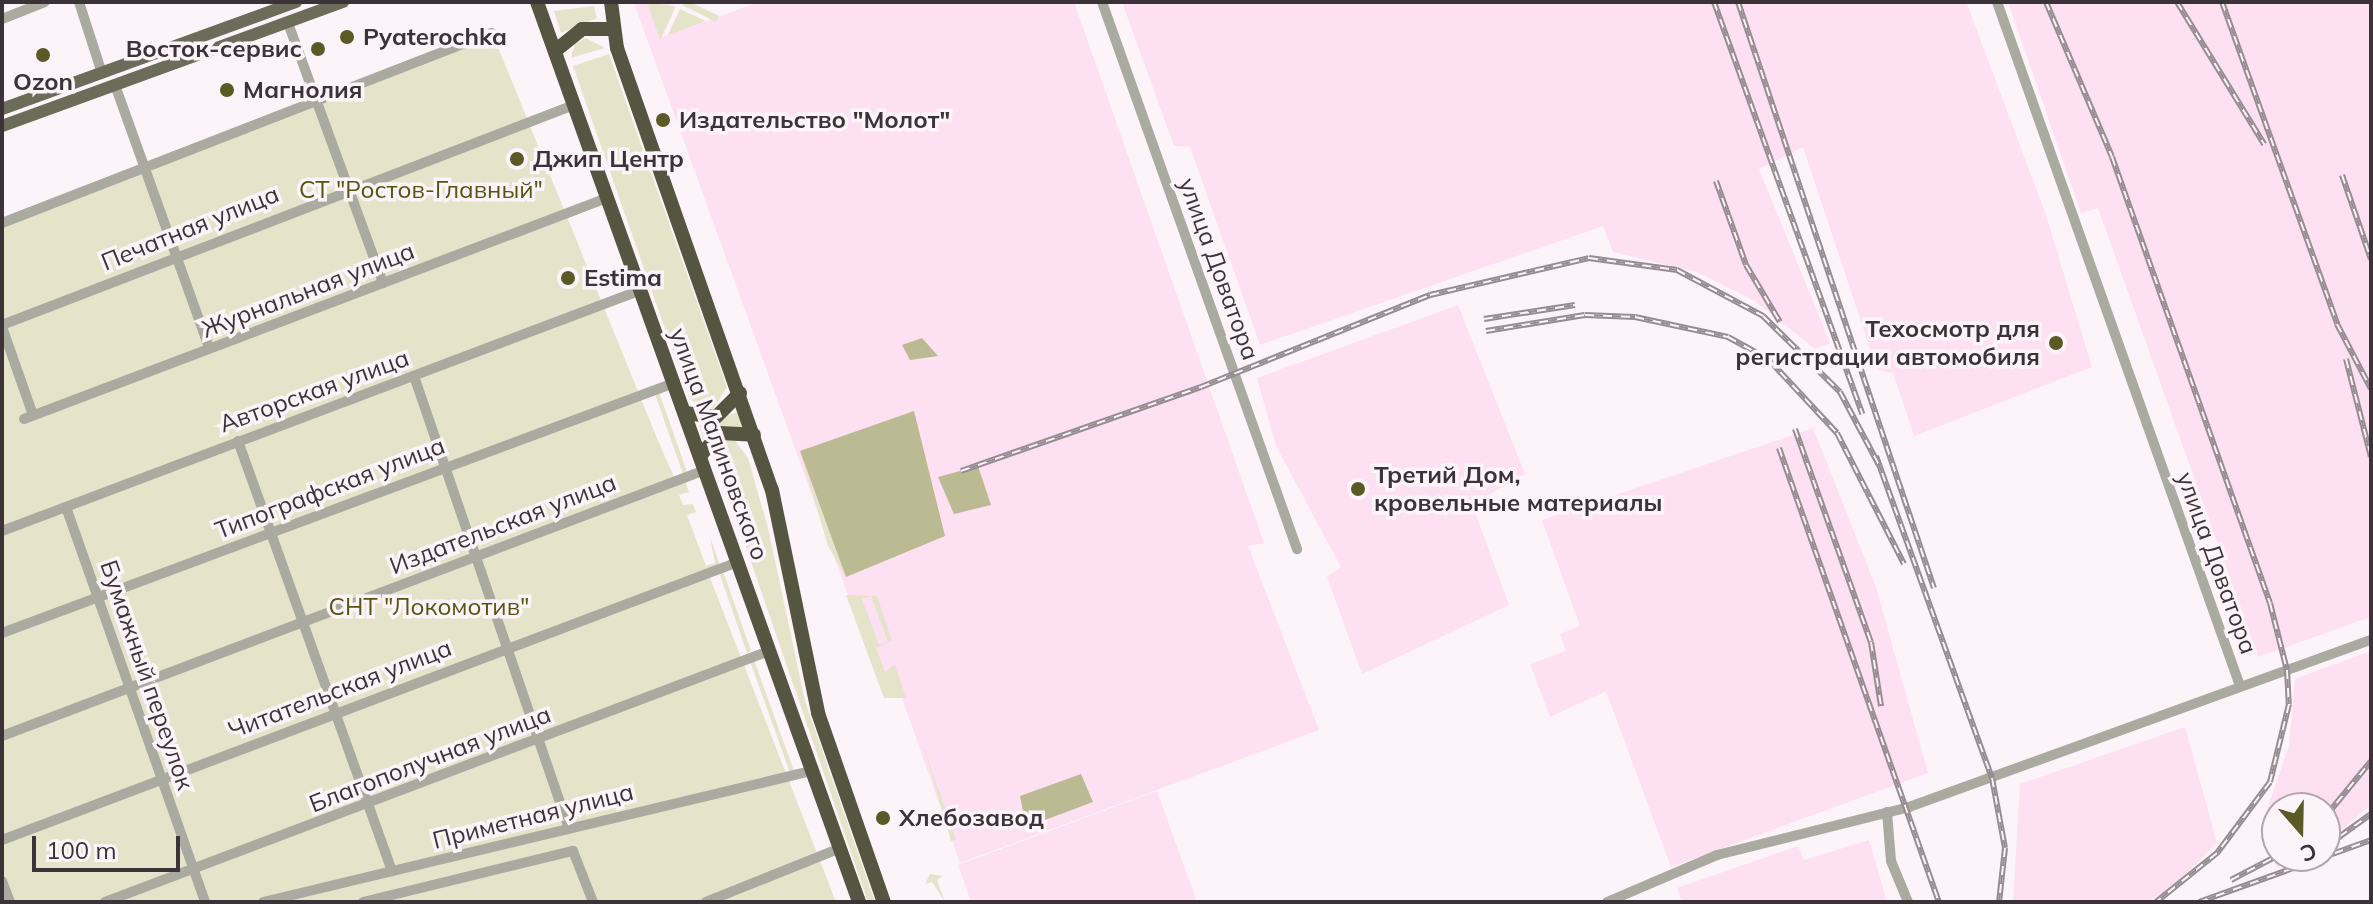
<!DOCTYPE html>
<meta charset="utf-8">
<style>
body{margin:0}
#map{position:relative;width:2373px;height:904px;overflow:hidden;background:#fdf4f9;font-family:Mulish,sans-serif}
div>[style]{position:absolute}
.built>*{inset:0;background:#fde0f2}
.green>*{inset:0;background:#e5e4cb}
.forest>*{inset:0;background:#bcba92}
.minor>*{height:10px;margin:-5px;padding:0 5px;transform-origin:5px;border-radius:5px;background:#abaaa1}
.major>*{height:12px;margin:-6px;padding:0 6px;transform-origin:6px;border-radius:6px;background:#6c6c5b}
.highway>*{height:14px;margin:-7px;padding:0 7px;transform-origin:7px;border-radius:7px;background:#565542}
.rail>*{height:6px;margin-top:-3px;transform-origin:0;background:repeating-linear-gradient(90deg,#fdf4f9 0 9px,#968d92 0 18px);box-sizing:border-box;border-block:2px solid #968d92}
.dots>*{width:22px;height:22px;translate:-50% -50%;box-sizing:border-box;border:4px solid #fdf4f9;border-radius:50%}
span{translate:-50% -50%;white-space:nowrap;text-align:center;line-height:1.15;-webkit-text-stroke:7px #fdf4f9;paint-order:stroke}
.poi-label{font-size:24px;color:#3c3339;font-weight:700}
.left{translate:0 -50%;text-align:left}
.right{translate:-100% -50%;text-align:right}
.park-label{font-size:24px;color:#575410}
.street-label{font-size:24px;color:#3c3339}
.frame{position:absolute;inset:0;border:4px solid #3c3339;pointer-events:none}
.north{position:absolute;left:2261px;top:792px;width:80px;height:80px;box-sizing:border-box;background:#fdf4f9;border:2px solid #b0a7ac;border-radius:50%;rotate:160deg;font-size:22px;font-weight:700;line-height:32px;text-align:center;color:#3c3339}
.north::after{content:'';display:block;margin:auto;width:28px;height:36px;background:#5b5925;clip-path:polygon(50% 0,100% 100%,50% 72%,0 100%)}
.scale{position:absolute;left:32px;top:836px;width:148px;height:36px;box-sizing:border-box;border:4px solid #3c3339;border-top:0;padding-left:10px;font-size:24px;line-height:28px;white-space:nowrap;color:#3c3339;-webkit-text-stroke:6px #fdf4f9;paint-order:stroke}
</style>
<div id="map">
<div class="built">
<div style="clip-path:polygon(665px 2px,676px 7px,662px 37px,759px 2px,1074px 2px,1264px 543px,1248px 546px,1319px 730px,960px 863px,894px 675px,879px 681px,634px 3px)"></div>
<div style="clip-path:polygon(1122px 2px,1967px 4px,2046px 215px,2092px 367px,1914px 436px,1893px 373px,1877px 370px,1803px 147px,1759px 169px,1830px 343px,1815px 349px,1755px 301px,1697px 272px,1613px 252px,1603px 226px,1260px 345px,1190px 147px,1174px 146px)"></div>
<div style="clip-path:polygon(2008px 2px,2371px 2px,2371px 617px,2258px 657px,2098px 208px,2081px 213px)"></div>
<div style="clip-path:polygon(1458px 305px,1525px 474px,1472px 504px,1509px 605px,1362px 674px,1327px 577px,1341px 567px,1276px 446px,1257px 378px)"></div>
<div style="clip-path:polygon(1813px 428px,1876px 587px,1928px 773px,1671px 867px,1606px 691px,1550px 717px,1530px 664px,1566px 651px,1560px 634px,1580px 626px,1542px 520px)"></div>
<div style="clip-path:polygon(2371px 651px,2371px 805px,2325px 844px,2325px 808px,2277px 808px,2277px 856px,2302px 856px,2277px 868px,2262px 825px,2289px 745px,2295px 679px)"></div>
<div style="clip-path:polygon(2185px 727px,2217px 843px,2169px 891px,2146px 902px,2013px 902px,2020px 784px)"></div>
<div style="clip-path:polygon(1157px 791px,1197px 902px,971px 902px,958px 865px)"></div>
<div style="clip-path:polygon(1869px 840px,1887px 902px,1682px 902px,1677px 888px,1798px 846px,1804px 860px)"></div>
</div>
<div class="green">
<div style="clip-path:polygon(647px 2px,675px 7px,660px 40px)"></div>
<div style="clip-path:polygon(690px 2px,719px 16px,716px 22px,682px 5px)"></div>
<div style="clip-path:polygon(594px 6px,597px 18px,561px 33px,554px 11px)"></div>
<div style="clip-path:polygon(680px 9px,706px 21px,668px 35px)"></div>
<div style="clip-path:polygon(491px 30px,659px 443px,675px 479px,685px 481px,689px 492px,679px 495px,683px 505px,693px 504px,696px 512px,687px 515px,706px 566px,715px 563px,710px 537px,720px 565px,707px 570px,836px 902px,2px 902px,2px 220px)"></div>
<div style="clip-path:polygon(586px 38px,605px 48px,571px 58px,575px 44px)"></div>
<div style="clip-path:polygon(609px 54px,727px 387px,713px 409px,690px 400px,573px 66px)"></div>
<div style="clip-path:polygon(659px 392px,687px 472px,683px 474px,655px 394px)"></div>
<div style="clip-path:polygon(737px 412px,743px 428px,723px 428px,703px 440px,699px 425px)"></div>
<div style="clip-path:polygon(734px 439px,748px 458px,768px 528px,805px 701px,875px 902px,868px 902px,715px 457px,721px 441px)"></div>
<div style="clip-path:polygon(801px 455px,846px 577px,828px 546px)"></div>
<div style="clip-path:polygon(723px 571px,751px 651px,747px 653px,719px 572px)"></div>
<div style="clip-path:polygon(evenodd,846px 595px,877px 596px,892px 641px,876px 648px,885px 672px,895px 665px,906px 698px,884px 698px,846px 595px,871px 596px,888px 642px,879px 645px,862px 599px,871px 596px)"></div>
<div style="clip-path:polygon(754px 660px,794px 771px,790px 773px,750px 661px)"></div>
<div style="clip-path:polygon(923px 745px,956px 840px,951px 841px)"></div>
<div style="clip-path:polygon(930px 874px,943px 876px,937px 880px,945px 902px,932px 882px,925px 884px)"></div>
</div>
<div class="forest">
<div style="clip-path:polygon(922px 338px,938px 356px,910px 360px,902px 345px)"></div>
<div style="clip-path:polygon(914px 411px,945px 536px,846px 577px,800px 451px)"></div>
<div style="clip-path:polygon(978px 466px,991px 505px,954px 514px,938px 477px)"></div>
<div style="clip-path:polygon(1081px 774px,1093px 802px,1026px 827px,1020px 796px)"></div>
</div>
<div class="minor">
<div style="left:79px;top:2px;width:75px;rotate:72.1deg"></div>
<div style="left:1102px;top:2px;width:581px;rotate:70.38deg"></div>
<div style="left:1997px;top:2px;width:726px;rotate:70.44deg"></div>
<div style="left:2px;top:19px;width:46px;rotate:-21.6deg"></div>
<div style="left:288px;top:23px;width:277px;rotate:69.9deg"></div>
<div style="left:115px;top:85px;width:279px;rotate:70.3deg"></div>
<div style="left:2px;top:223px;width:525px;rotate:-21.23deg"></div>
<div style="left:2px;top:325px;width:613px;rotate:-21.04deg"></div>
<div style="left:2px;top:327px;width:93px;rotate:70.6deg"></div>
<div style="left:414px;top:376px;width:478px;rotate:71.1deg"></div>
<div style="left:24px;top:419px;width:623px;rotate:-20.76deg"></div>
<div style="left:238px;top:441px;width:457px;rotate:70.3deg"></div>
<div style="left:66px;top:507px;width:419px;rotate:70.6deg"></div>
<div style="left:2px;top:531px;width:683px;rotate:-20.66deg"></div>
<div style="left:2px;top:633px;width:717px;rotate:-20.41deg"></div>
<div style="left:2px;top:736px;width:752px;rotate:-20.73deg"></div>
<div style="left:1887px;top:812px;width:49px;rotate:85.3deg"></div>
<div style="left:1891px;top:861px;width:44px;rotate:67.5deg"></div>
<div style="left:2px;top:840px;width:787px;rotate:-20.69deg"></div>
<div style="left:2px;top:881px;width:22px;rotate:69deg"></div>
<div style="left:105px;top:902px;width:710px;rotate:-20.71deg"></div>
<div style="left:263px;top:902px;width:563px;rotate:-13.44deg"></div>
<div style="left:363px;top:902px;width:216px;rotate:-13.7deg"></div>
<div style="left:573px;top:851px;width:55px;rotate:68.6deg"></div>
<div style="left:706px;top:902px;width:144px;rotate:-21.9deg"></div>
<div style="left:1607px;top:902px;width:120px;rotate:-23.1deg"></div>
<div style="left:1717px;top:855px;width:198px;rotate:-14deg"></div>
<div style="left:1909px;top:807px;width:491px;rotate:-19.9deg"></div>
</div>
<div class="major">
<div style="left:2px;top:109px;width:313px;rotate:-20deg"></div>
<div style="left:2px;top:126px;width:363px;rotate:-20deg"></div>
</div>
<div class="highway">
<div style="left:537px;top:2px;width:956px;rotate:70.31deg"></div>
<div style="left:611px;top:2px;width:46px;rotate:82.6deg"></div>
<div style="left:617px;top:48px;width:468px;rotate:70.7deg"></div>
<div style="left:772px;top:490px;width:228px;rotate:78.3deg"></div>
<div style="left:818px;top:713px;width:200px;rotate:70.8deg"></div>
<div style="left:555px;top:51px;width:35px;rotate:-39deg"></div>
<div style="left:582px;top:29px;width:30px"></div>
<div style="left:685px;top:413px;width:31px;rotate:7deg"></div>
<div style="left:716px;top:417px;width:34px;rotate:-45deg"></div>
<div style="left:700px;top:456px;width:30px;rotate:-49deg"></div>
<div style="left:720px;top:433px;width:34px;rotate:3deg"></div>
</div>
<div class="rail">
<div style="left:1714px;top:2px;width:438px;rotate:70.2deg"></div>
<div style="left:1738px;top:2px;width:618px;rotate:71.51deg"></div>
<div style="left:2046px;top:2px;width:168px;rotate:66.9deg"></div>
<div style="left:2112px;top:157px;width:473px;rotate:70.5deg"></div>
<div style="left:2270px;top:603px;width:69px;rotate:75.8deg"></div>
<div style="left:2287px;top:670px;width:34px;rotate:87deg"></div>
<div style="left:2289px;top:704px;width:80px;rotate:103.7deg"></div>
<div style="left:2270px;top:782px;width:89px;rotate:126.7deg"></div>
<div style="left:2217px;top:853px;width:78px;rotate:141.2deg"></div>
<div style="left:2177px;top:2px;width:167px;rotate:58.5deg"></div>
<div style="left:2222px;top:2px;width:342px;rotate:70.3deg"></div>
<div style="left:2337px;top:324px;width:73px;rotate:62.4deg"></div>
<div style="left:2342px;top:175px;width:89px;rotate:71deg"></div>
<div style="left:1716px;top:181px;width:89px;rotate:70.3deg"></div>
<div style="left:1746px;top:265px;width:66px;rotate:59.2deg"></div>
<div style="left:1484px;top:319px;width:92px;rotate:-8.7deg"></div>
<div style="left:1486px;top:331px;width:100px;rotate:-9.2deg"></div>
<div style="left:1585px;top:315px;width:50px;rotate:2.3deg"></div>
<div style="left:1635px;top:317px;width:95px;rotate:12.1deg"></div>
<div style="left:1728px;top:337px;width:46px;rotate:28.8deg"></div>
<div style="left:1768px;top:359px;width:101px;rotate:47deg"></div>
<div style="left:1837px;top:433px;width:147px;rotate:62.9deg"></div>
<div style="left:2346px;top:359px;width:101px;rotate:75.7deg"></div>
<div style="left:1795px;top:429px;width:226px;rotate:70.4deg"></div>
<div style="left:1871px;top:642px;width:65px;rotate:81.1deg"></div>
<div style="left:1779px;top:448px;width:481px;rotate:70.6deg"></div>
<div style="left:1876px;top:456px;width:342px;rotate:70.2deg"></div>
<div style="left:1992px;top:778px;width:71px;rotate:79.5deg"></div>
<div style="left:2005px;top:848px;width:54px;rotate:96.3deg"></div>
<div style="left:961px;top:471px;width:254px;rotate:-19.3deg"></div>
<div style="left:1201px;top:387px;width:247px;rotate:-21.9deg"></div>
<div style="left:1430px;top:295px;width:163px;rotate:-13.1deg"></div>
<div style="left:1589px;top:258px;width:89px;rotate:7.8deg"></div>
<div style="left:1677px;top:270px;width:98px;rotate:28.1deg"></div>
<div style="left:1763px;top:316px;width:108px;rotate:44.6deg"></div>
<div style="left:1840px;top:392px;width:83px;rotate:61.9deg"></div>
<div style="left:2325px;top:817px;width:72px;rotate:-50.6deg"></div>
<div style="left:2325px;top:847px;width:57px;rotate:-35.7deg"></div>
<div style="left:2231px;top:880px;width:52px;rotate:-27.6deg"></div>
<div style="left:2199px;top:902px;width:183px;rotate:-19.8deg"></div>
</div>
<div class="dots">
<div style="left:347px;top:37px;background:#5b5925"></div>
<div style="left:318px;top:49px;background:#5b5925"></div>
<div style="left:43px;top:55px;background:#5b5925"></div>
<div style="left:227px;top:90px;background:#5b5925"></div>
<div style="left:663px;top:120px;background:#5b5925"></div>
<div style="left:517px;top:159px;background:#5b5925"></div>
<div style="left:568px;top:278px;background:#5b5925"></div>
<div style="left:2056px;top:343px;background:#5b5925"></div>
<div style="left:1358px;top:489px;background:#5b5925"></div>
<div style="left:883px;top:818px;background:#5b5925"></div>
</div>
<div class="poi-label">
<span class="left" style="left:363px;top:37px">Pyaterochka</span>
<span class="right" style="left:302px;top:49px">Восток-сервис</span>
<span style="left:43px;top:82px">Ozon</span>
<span class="left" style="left:243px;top:90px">Магнолия</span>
<span class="left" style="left:679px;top:120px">Издательство "Молот"</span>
<span class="left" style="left:533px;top:159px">Джип Центр</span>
<span class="left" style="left:584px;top:278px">Estima</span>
<span class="right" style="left:2040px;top:343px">Техосмотр для<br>регистрации автомобиля</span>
<span class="left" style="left:1374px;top:489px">Третий Дом,<br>кровельные материалы</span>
<span class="left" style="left:899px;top:818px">Хлебозавод</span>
</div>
<div class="park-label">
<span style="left:421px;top:190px">СТ "Ростов-Главный"</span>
<span style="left:429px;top:607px">СНТ "Локомотив"</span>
</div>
<div class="street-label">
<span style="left:190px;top:228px;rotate:-22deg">Печатная улица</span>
<span style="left:1219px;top:269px;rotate:70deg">улица Доватора</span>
<span style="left:308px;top:290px;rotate:-21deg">Журнальная улица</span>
<span style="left:314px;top:391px;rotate:-20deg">Авторская улица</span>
<span style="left:719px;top:444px;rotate:70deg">улица Малиновского</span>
<span style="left:330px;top:488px;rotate:-21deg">Типографская улица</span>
<span style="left:503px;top:524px;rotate:-21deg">Издательская улица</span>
<span style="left:2217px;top:563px;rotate:70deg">улица Доватора</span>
<span style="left:147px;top:675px;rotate:71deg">Бумажный переулок</span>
<span style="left:340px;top:689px;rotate:-21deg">Читательская улица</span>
<span style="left:430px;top:759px;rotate:-21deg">Благополучная улица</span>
<span style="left:533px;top:816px;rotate:-14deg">Приметная улица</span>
</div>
<div class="frame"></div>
<div class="north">С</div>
<div class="scale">100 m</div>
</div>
